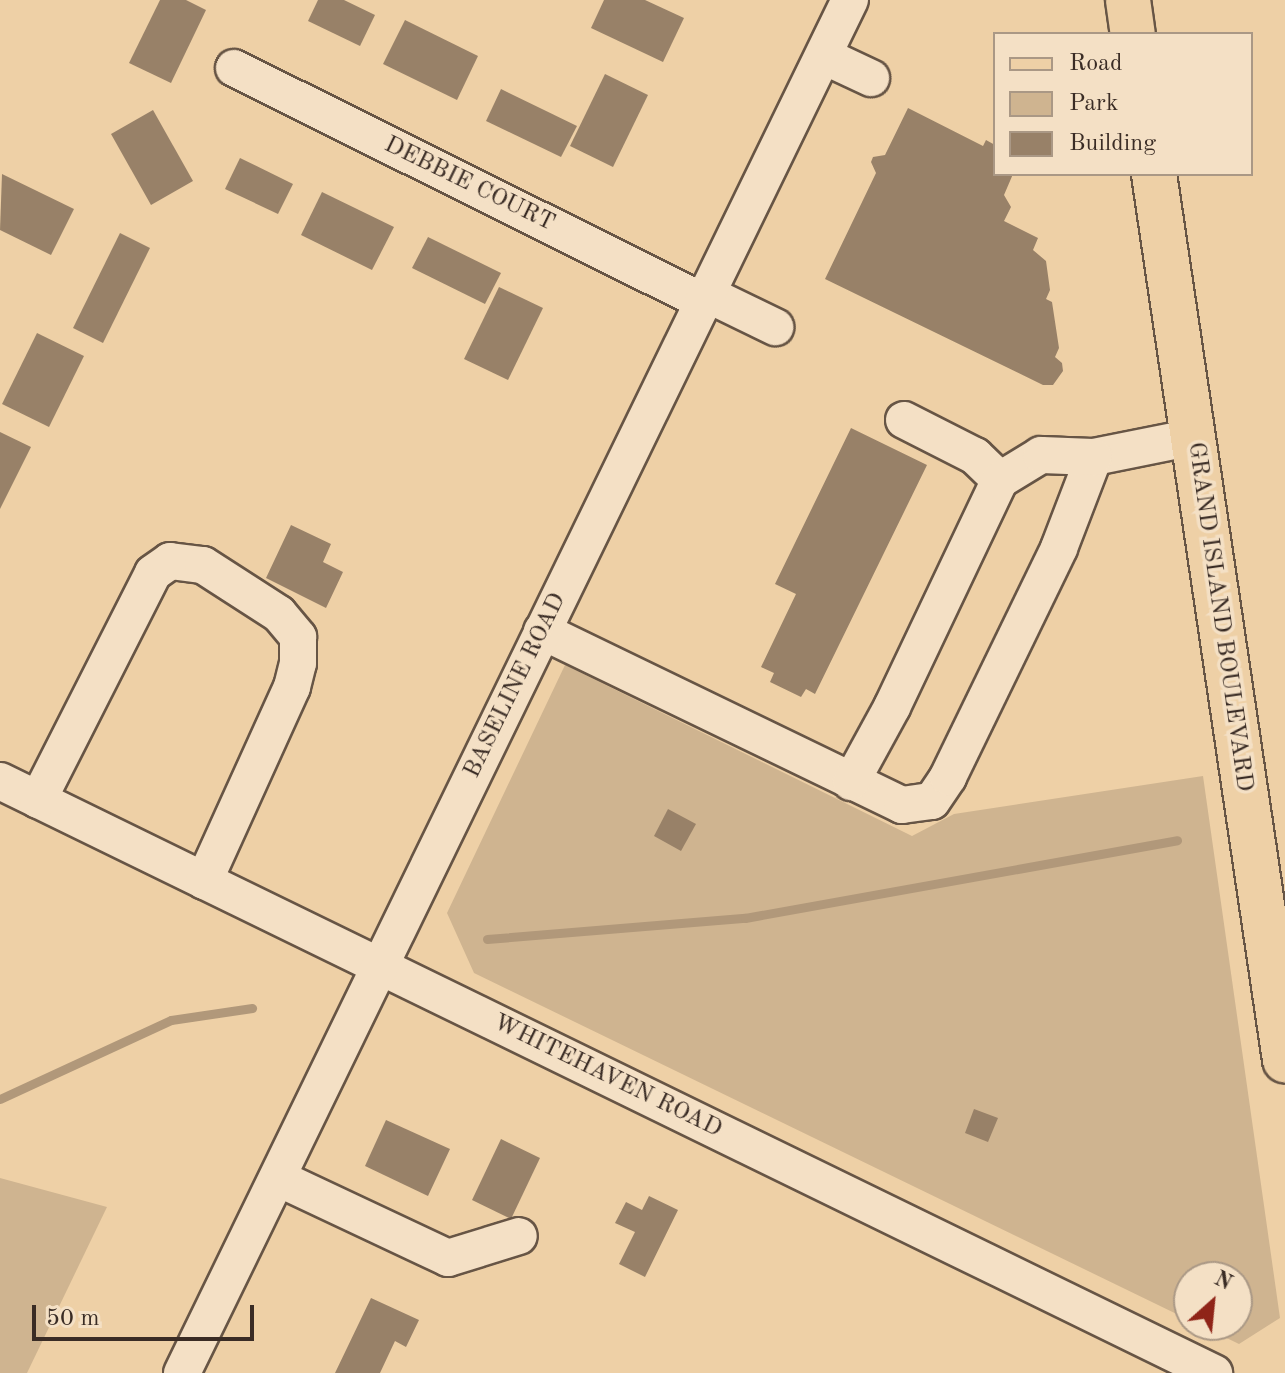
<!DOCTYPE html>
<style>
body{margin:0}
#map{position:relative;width:1285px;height:1373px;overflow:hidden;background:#eed0a6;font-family:"Old Standard TT",serif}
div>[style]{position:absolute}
.green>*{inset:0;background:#cfb490}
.stream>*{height:9px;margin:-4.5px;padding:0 4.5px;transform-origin:4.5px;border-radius:4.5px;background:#b1987a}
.building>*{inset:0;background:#988168}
.roads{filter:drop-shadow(2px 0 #675545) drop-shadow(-2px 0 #675545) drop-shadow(0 2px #675545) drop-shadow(0 -2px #675545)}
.minor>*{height:36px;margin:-18px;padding:0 18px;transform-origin:18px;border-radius:18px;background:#f4e0c5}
.major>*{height:44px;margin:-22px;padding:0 22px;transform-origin:22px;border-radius:22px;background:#eed0a6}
span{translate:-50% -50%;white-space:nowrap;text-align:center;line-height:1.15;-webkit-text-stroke:7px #f4e0c5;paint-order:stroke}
.street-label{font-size:24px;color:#3a2c25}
.legend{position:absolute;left:993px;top:32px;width:260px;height:144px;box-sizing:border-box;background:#f4e0c5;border:2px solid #aa9885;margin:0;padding:10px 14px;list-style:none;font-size:24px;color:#3a2c25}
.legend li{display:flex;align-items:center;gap:16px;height:40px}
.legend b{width:40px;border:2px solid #aa9885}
.north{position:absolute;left:1173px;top:1261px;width:80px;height:80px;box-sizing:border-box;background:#f4e0c5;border:2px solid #aa9885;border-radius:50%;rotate:27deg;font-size:22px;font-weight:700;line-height:32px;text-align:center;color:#3a2c25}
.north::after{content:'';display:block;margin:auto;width:28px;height:36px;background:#8f2418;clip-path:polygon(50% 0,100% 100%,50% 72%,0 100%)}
.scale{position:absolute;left:32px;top:1305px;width:222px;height:36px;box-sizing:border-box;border:4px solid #3a2c25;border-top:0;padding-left:10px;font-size:24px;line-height:28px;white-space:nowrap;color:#3a2c25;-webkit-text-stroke:6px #f4e0c5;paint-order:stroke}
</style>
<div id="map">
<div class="green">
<div style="clip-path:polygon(565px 665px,912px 836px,954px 814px,1203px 776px,1280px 1318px,1239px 1344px,1200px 1325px,1237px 1325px,1237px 1277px,1189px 1277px,1189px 1320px,474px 973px,447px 913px)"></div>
<div style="clip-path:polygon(0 1178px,107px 1207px,27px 1373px,0 1373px)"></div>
</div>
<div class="stream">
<div style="left:487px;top:939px;width:259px;rotate:-4.7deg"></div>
<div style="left:745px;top:918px;width:439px;rotate:-10.2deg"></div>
<div style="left:0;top:1099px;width:188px;rotate:-24.8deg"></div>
<div style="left:171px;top:1020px;width:82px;rotate:-8.4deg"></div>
</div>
<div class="building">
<div style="clip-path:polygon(160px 0,186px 0,206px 10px,171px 83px,129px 63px)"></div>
<div style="clip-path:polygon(318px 0,344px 0,375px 15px,360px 46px,308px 21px)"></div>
<div style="clip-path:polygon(604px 0,645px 0,684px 18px,663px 62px,591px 28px)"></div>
<div style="clip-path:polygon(405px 20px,478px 56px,457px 100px,383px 64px)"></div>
<div style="clip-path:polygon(605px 74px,648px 95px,613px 167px,570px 146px)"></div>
<div style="clip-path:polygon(501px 89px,577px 126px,561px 157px,486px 121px)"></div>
<div style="clip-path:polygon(908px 108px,983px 146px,986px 140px,995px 145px,995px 174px,1013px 174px,1004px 195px,1011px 207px,1004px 221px,1038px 238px,1033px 250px,1046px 261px,1050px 290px,1046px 299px,1052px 302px,1059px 348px,1055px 357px,1062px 363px,1063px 371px,1053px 385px,1043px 385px,825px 279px,876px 173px,871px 162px,873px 157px,885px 155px)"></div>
<div style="clip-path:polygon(153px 110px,193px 181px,151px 205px,111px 134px)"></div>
<div style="clip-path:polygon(240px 158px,293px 184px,278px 214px,225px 189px)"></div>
<div style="clip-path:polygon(2px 174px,74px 209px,51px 255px,0 230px)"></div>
<div style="clip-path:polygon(322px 192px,394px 227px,372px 270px,301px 235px)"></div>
<div style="clip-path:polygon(120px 233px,150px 248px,103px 343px,73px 328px)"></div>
<div style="clip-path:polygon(428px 237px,501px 273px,485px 304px,412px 268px)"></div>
<div style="clip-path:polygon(499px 287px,543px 308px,508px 380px,464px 359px)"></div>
<div style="clip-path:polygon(37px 333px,84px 356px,49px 427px,2px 404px)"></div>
<div style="clip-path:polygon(851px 428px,927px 465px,815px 694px,806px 689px,801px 697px,770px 682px,774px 673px,761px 667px,796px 594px,775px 584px)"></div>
<div style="clip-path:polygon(0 432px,31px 447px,0 509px)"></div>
<div style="clip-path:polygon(291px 525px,331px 544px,323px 562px,343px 572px,326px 608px,266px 578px)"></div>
<div style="clip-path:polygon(668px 809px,696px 824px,681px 851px,654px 836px)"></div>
<div style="clip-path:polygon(974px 1109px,998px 1118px,988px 1142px,965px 1133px)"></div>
<div style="clip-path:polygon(386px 1120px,450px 1149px,428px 1196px,365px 1166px)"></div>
<div style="clip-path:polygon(501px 1139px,540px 1158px,511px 1219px,472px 1200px)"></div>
<div style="clip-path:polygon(649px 1196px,678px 1210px,645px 1277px,619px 1264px,635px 1232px,615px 1223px,626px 1202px,642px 1210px)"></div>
<div style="clip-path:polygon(371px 1298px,419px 1320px,406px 1347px,395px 1341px,380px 1373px,335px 1373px)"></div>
</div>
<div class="roads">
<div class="minor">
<div style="left:824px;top:56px;width:52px;rotate:25.1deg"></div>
<div style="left:234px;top:68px;width:525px;rotate:26.47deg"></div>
<div style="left:707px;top:294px;width:76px;rotate:25.9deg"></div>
<div style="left:904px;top:420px;width:80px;rotate:26.9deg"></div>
<div style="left:975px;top:456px;width:35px;rotate:44deg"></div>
<div style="left:542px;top:631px;width:400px;rotate:25.8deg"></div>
<div style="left:902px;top:805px;width:30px;rotate:-8deg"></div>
<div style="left:932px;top:801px;width:29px;rotate:-56deg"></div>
<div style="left:948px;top:777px;width:254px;rotate:-64.1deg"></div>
<div style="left:1059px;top:548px;width:97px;rotate:-69deg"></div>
<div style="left:1094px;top:457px;width:101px;rotate:-11.4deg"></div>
<div style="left:0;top:781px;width:1351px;rotate:26deg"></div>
<div style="left:851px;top:782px;width:85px;rotate:-61.3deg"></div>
<div style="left:892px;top:707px;width:251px;rotate:-64.6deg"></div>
<div style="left:1000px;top:480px;width:48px;rotate:-31.4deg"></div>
<div style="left:1041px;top:455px;width:53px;rotate:2.2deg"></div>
<div style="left:38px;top:800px;width:254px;rotate:-63.1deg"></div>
<div style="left:153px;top:573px;width:21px;rotate:-35deg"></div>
<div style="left:170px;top:561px;width:33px;rotate:7deg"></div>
<div style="left:203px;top:565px;width:90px;rotate:32.8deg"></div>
<div style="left:279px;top:614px;width:30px;rotate:50deg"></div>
<div style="left:298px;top:637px;width:26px;rotate:90deg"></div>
<div style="left:298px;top:663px;width:25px;rotate:104deg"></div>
<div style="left:292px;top:687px;width:213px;rotate:114.4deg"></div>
<div style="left:278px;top:1178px;width:188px;rotate:25.2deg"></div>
<div style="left:448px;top:1258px;width:74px;rotate:-17.2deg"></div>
<div style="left:182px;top:1373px;width:1527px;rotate:-64.06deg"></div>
</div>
<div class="major">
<div style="left:1128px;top:0;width:34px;rotate:82deg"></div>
<div style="left:1154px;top:174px;width:896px;rotate:81.59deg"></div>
</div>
</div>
<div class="street-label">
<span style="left:469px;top:185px;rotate:26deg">DEBBIE COURT</span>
<span style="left:1219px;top:617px;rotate:82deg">GRAND ISLAND BOULEVARD</span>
<span style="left:516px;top:686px;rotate:-64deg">BASELINE ROAD</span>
<span style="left:607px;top:1077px;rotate:26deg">WHITEHAVEN ROAD</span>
</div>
<ul class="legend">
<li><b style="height:10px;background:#eed0a6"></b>Road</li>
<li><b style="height:22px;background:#cfb490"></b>Park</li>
<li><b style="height:22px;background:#988168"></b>Building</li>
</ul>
<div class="north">N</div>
<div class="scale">50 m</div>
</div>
